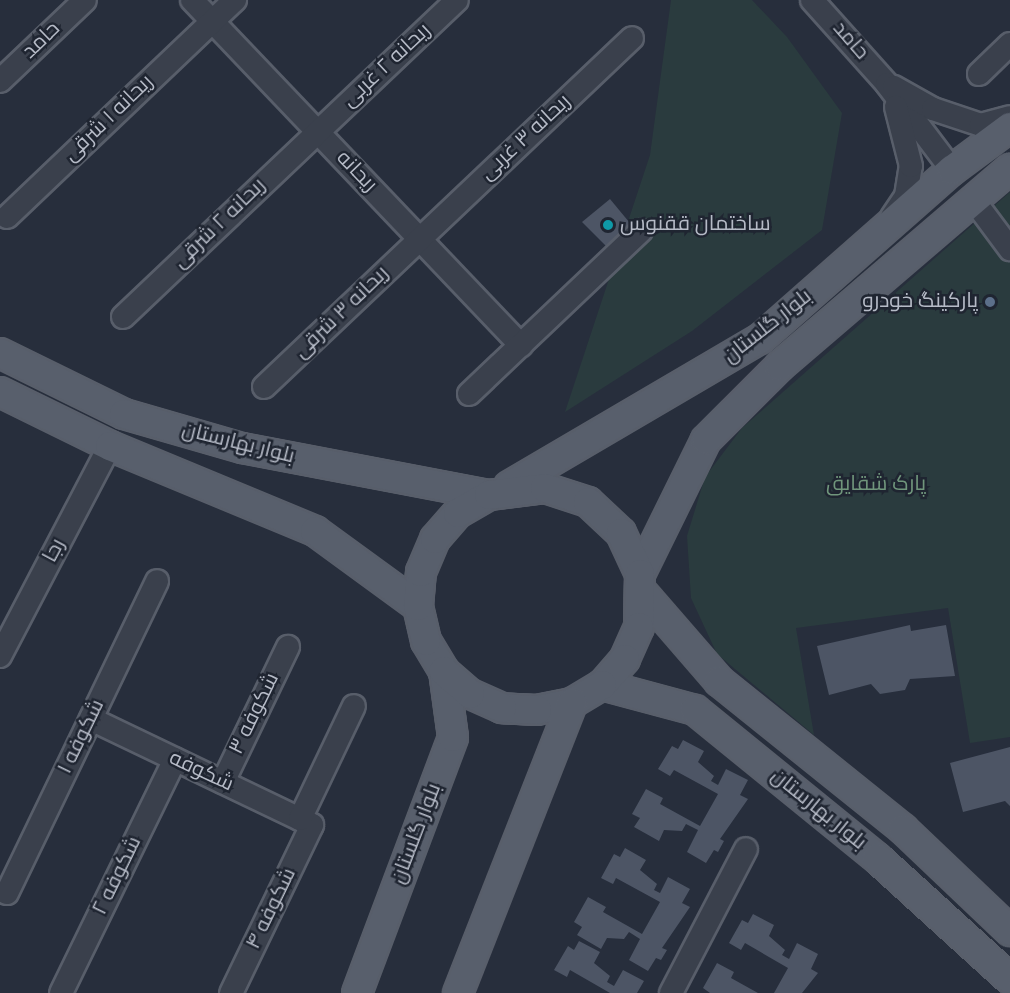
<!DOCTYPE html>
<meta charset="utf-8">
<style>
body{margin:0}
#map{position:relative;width:1010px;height:993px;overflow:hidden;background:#272e3c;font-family:Overpass,Cairo,sans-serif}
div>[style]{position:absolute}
.green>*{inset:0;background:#2a3b3e}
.building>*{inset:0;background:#4d5565}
.roads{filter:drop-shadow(2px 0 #585e6a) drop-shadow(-2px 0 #585e6a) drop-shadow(0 2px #585e6a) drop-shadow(0 -2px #585e6a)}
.minor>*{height:22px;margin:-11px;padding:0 11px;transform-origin:11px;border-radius:11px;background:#3a404c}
.major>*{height:28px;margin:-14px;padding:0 14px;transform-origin:14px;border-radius:14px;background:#585f6c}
.dots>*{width:16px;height:16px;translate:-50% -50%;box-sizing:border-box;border:3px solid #1f2531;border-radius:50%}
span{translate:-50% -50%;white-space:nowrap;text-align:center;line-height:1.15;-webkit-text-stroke:5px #1f2531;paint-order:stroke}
.street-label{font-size:21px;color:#b6bbc7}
.poi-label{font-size:21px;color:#b6bbc7}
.left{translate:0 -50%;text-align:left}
.right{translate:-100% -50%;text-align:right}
.park-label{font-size:21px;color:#70967c}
</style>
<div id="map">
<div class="green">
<div style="clip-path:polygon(671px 0,752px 0,787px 37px,842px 113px,822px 230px,692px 331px,565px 412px,650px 155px)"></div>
<div style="clip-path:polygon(1010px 192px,1010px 737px,970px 743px,948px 608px,796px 628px,814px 735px,717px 654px,691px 598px,687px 536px,705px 477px,742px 428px)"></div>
</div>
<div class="building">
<div style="clip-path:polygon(610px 199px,634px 228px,608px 248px,582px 222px)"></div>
<div style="clip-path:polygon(910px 625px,911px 631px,946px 625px,955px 676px,910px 679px,905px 690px,880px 694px,871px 684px,829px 695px,817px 646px)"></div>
<div style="clip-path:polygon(683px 740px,704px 751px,698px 762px,714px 776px,711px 781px,718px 785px,726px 769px,748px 780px,740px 795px,748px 799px,720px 839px,724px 841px,718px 852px,714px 850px,706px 863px,687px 852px,698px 830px,686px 824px,682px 831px,664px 830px,659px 841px,634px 827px,640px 818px,632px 814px,646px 789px,663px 798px,660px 804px,700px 826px,718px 794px,674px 770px,670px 776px,658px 769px,672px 746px,678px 749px)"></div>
<div style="clip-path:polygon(1010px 747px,1010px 806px,1005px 801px,963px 812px,950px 763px)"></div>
<div style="clip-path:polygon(625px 848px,646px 860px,640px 870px,657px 884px,654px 890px,660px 893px,668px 877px,690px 889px,682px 903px,690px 907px,662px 948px,667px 950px,661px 960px,656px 958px,648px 971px,629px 960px,640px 939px,629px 932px,624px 939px,607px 938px,601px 949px,577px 935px,582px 927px,574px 922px,588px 897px,606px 907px,603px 912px,642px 934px,660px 902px,616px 878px,613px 884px,601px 878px,614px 854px,620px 857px)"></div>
<div style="clip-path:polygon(753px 914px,774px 925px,769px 936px,785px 950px,782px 955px,789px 959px,797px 943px,818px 954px,811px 969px,818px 973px,802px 993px,774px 993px,788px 968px,745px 943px,741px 950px,729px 943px,742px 920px,748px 923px)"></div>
<div style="clip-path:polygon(579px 941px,600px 952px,594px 963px,610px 976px,607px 982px,614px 986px,623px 970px,644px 981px,637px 993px,610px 993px,570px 970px,567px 977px,554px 970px,568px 946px,574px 950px)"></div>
<div style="clip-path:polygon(717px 963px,734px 972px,731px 978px,758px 993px,710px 993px,703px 988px)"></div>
</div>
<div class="roads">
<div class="minor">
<div style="left:192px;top:0;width:477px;rotate:46.4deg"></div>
<div style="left:812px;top:0;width:113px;rotate:48.2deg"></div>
<div style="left:887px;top:84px;width:108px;rotate:52.9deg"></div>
<div style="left:979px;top:74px;width:43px;rotate:-44.1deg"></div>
<div style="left:0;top:81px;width:117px;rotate:-43.6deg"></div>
<div style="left:894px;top:87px;width:45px;rotate:29.4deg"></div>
<div style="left:933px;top:109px;width:51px;rotate:18.4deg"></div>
<div style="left:981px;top:125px;width:30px;rotate:-15deg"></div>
<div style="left:972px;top:198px;width:64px;rotate:53.3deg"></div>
<div style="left:7px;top:217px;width:315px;rotate:-43.6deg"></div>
<div style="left:892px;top:217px;width:25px;rotate:-56deg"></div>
<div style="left:906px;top:196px;width:30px;rotate:-81deg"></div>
<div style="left:911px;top:166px;width:61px;rotate:-104.3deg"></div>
<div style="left:123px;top:317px;width:460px;rotate:-43.5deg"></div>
<div style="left:264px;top:387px;width:507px;rotate:-43.48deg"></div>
<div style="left:469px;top:394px;width:237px;rotate:-43.5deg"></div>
<div style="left:0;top:656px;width:237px;rotate:-62.4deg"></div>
<div style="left:91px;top:719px;width:245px;rotate:25.6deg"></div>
<div style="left:312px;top:825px;width:187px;rotate:115.7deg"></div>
<div style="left:223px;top:782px;width:150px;rotate:-64.3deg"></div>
<div style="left:300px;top:819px;width:125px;rotate:-64.5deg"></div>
<div style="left:7px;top:893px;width:346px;rotate:-64.3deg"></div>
<div style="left:61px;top:993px;width:260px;rotate:-64deg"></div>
<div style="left:671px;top:993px;width:162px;rotate:-62.5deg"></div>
</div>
<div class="major">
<div style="left:0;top:353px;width:138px;rotate:26.2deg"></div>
<div style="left:124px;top:414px;width:123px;rotate:16.1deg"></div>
<div style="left:242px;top:448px;width:251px;rotate:10.8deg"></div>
<div style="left:0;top:392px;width:123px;rotate:26.1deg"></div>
<div style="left:110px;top:446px;width:222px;rotate:22.5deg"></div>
<div style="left:315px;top:531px;width:127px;rotate:36.1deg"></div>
<div style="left:509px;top:486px;width:291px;rotate:-30.4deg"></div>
<div style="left:760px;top:339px;width:256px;rotate:-41.4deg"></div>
<div style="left:952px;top:170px;width:72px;rotate:-36.6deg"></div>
<div style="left:640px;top:574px;width:149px;rotate:-63.8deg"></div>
<div style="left:706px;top:440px;width:105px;rotate:-45deg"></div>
<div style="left:780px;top:366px;width:303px;rotate:-40.6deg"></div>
<div style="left:642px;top:592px;width:118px;rotate:49.1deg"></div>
<div style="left:719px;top:681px;width:236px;rotate:38.8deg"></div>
<div style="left:903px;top:829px;width:148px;rotate:43.6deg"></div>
<div style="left:602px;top:685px;width:96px;rotate:15deg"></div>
<div style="left:695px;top:710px;width:235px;rotate:39.1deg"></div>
<div style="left:877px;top:858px;width:180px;rotate:42.3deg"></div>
<div style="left:357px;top:993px;width:273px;rotate:-69.4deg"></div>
<div style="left:453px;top:737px;width:67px;rotate:-97.8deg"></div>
<div style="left:444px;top:671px;width:35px;rotate:-121deg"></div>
<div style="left:426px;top:641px;width:36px;rotate:-103deg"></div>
<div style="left:418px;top:606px;width:34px;rotate:-85deg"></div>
<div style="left:421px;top:572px;width:36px;rotate:-67deg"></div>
<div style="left:435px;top:539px;width:35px;rotate:-49deg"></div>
<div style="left:458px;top:513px;width:36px;rotate:-30deg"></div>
<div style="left:489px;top:495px;width:56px;rotate:-7.1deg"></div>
<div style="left:545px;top:488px;width:45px;rotate:18deg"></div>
<div style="left:588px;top:502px;width:45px;rotate:43.2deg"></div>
<div style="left:621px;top:533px;width:45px;rotate:65.1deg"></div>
<div style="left:640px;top:574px;width:53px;rotate:91.1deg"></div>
<div style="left:639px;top:627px;width:35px;rotate:114deg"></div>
<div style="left:625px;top:659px;width:35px;rotate:131deg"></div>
<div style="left:602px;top:685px;width:35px;rotate:149deg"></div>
<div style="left:572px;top:703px;width:36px;rotate:169deg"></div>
<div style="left:537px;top:710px;width:35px;rotate:-177deg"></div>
<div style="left:502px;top:708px;width:35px;rotate:-156deg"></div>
<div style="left:470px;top:694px;width:35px;rotate:-139deg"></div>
<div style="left:458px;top:993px;width:312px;rotate:-68.5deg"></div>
</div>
</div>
<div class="dots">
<div style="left:608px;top:225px;background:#0f9aa8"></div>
<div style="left:990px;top:302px;background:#5c6f8a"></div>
</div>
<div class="street-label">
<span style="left:42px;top:41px;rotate:-44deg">حامد</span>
<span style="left:850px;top:41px;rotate:49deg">حامد</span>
<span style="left:387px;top:66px;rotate:-43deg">ریحانه ۲ غربی</span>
<span style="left:109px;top:119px;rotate:-44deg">ریحانه ۱ شرقی</span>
<span style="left:526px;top:138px;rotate:-43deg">ریحانه ۳ غربی</span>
<span style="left:356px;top:172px;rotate:46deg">ریحانه</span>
<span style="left:220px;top:224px;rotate:-44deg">ریحانه ۲ شرقی</span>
<span style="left:342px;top:313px;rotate:-44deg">ریحانه ۳ شرقی</span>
<span style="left:768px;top:327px;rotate:-38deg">بلوار گلستان</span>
<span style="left:238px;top:444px;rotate:14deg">بلوار بهارستان</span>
<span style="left:55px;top:551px;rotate:-62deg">رجا</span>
<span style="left:255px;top:714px;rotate:-64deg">شکوفه ۳</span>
<span style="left:82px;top:737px;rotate:-64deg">شکوفه ۱</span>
<span style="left:201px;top:772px;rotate:25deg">شکوفه</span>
<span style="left:818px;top:810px;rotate:39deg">بلوار بهارستان</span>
<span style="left:417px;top:834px;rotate:-69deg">بلوار گلستان</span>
<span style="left:118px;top:876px;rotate:-64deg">شکوفه ۲</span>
<span style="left:272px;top:909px;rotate:-64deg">شکوفه ۴</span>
</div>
<div class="poi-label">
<span class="left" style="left:620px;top:225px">ساختمان ققنوس</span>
<span class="right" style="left:978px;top:302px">پارکینگ خودرو</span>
</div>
<div class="park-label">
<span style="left:876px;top:485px">پارک شقایق</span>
</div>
</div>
